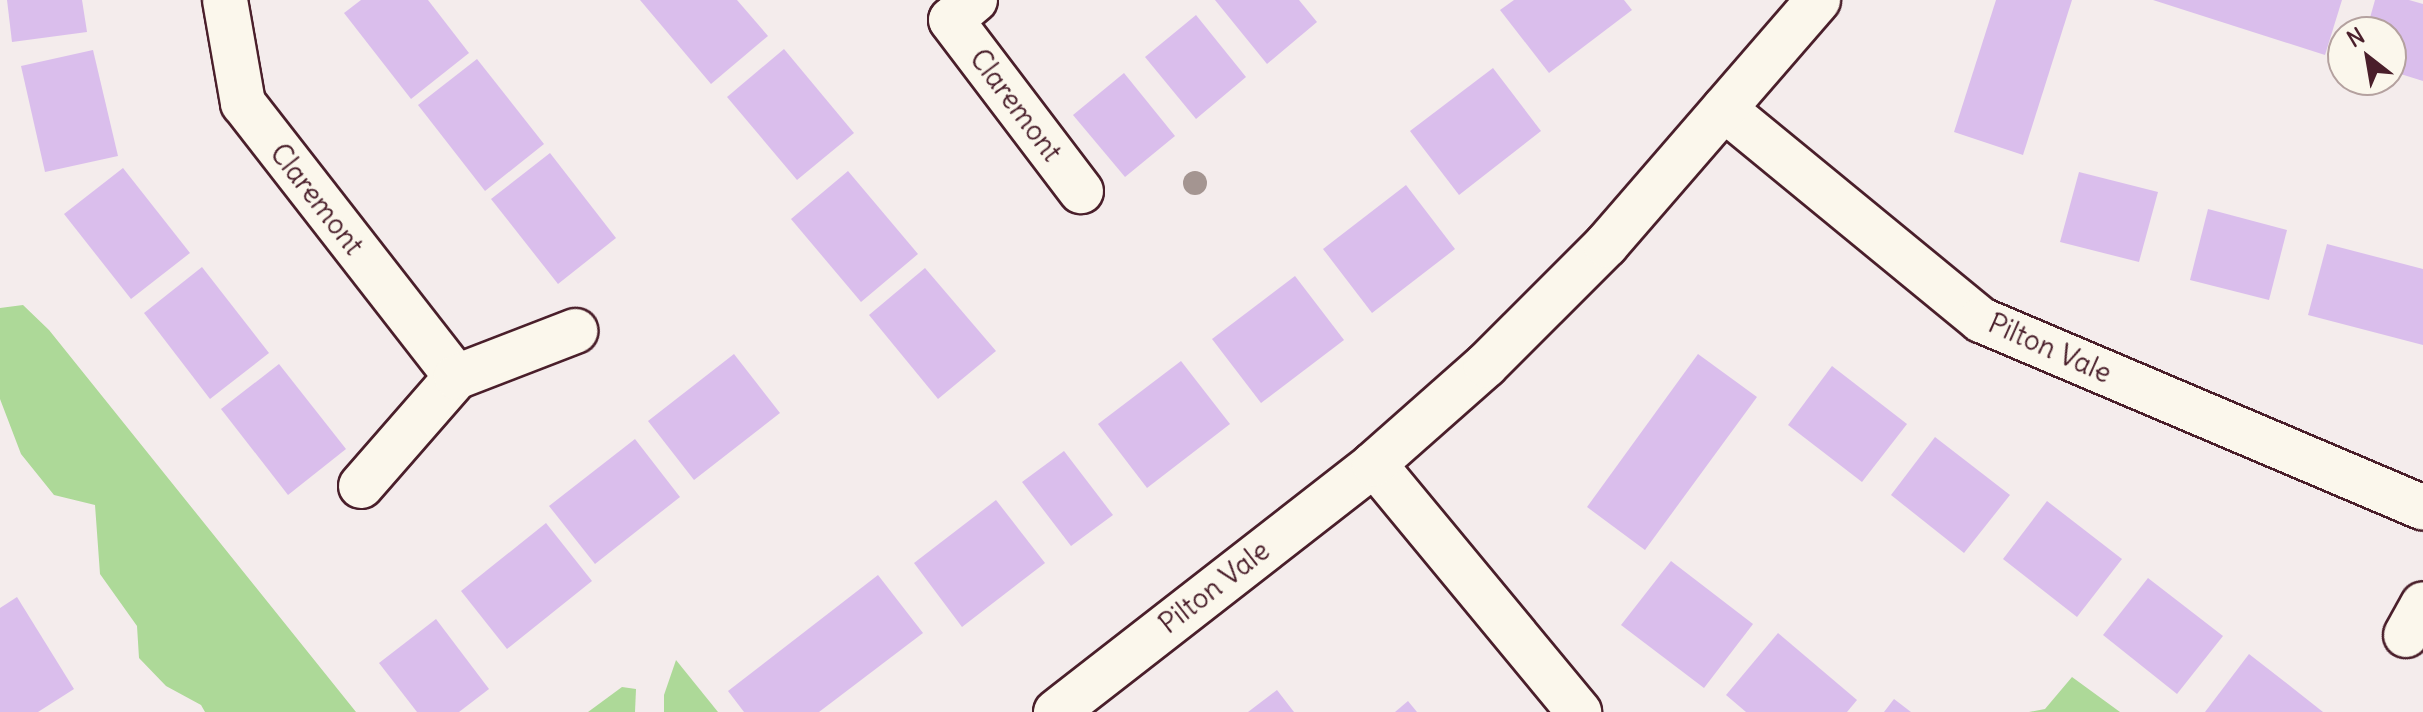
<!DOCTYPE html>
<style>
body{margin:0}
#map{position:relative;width:2423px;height:712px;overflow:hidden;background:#f4ecec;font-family:Delius,sans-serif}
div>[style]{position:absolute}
.green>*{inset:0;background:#add998}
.building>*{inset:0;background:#dabeec}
.roads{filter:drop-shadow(2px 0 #4a1f2b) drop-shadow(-2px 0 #4a1f2b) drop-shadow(0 2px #4a1f2b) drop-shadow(0 -2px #4a1f2b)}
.minor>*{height:44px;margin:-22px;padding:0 22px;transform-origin:22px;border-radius:22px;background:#fbf7ec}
.trees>*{width:24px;height:24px;margin:-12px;border-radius:50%;background:#a49591}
span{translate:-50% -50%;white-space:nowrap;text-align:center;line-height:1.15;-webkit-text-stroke:6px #fbf7ec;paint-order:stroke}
.street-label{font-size:28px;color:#4a1f2b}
.north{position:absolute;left:2327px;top:16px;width:80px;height:80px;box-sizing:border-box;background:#fbf7ec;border:2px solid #b4a19f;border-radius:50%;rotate:329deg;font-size:22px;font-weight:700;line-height:32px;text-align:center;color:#4a1f2b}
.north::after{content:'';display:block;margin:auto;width:28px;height:36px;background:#4a1f2b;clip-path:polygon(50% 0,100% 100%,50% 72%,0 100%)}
</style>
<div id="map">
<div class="green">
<div style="clip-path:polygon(23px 305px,49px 330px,356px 712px,205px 712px,201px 705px,166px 686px,139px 658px,137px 626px,100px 574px,95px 505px,54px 495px,21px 454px,0 399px,0 308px)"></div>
<div style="clip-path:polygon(676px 660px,718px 712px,664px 712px,664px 695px)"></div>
<div style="clip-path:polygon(2072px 677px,2120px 712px,2029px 712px,2045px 709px)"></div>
<div style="clip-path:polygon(622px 687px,636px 689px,635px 712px,588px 712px)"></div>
</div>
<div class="building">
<div style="clip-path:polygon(7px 0,82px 0,87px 32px,12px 42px)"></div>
<div style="clip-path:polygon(361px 0,428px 0,469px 53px,411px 99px,344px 13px)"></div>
<div style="clip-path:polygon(640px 0,737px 0,768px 36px,711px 84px)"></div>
<div style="clip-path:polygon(1215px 0,1299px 0,1317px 22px,1267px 64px)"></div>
<div style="clip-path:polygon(1514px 0,1624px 0,1632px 10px,1549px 73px,1500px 10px)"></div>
<div style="clip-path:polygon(1996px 0,2072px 0,2023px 155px,1954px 132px)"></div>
<div style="clip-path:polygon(2153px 0,2342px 0,2325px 55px)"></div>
<div style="clip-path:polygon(2375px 0,2409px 0,2423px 4px,2423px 81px,2391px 71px,2391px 32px,2366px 32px)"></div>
<div style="clip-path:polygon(1196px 15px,1246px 77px,1196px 119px,1145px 57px)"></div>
<div style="clip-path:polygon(784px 49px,854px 133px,797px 180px,727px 97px)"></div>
<div style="clip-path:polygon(93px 50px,118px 156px,45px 172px,21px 66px)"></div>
<div style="clip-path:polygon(477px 59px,544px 144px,485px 191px,418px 105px)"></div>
<div style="clip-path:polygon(1493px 68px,1541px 131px,1459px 195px,1410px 131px)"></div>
<div style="clip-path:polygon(1124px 73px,1175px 136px,1125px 177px,1073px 115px)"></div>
<div style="clip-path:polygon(550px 153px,616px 238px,558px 284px,491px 199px)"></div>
<div style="clip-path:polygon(123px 168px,190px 253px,131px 299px,64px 214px)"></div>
<div style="clip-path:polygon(848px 171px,918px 254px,861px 302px,791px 219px)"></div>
<div style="clip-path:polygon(2079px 172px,2158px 192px,2139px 262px,2060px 242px)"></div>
<div style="clip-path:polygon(1406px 185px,1455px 249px,1372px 313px,1323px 249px)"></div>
<div style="clip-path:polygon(2208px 209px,2287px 230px,2269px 300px,2190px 280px)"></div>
<div style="clip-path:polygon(2327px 244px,2423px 269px,2423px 345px,2308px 315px)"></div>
<div style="clip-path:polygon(202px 267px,269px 353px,210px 399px,144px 313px)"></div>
<div style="clip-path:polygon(925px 268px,996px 351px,938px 399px,869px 315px)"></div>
<div style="clip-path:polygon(1295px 276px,1344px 340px,1261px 403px,1212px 339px)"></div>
<div style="clip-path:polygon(734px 354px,780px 413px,694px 480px,648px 421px)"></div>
<div style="clip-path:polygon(1698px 354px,1757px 397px,1645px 550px,1587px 507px)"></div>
<div style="clip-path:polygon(1181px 361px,1230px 424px,1147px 488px,1098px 424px)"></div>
<div style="clip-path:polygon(279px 364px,346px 449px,288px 495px,221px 409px)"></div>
<div style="clip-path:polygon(1832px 366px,1907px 424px,1862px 482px,1788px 425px)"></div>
<div style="clip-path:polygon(1935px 437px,2010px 495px,1964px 553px,1891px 495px)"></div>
<div style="clip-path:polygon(635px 439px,680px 497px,595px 564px,549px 506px)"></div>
<div style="clip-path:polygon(1064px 451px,1113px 515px,1071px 546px,1022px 482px)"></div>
<div style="clip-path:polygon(996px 500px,1045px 563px,962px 627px,914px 563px)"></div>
<div style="clip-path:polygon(2047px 501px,2122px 559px,2077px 617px,2003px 559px)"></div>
<div style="clip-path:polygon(546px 523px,592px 581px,507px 649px,461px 591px)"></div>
<div style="clip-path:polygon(1671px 561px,1753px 624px,1704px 688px,1621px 625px)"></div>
<div style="clip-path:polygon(878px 575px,923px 633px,819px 712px,744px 712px,728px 691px)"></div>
<div style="clip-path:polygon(2148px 578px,2223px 636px,2177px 694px,2103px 635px)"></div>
<div style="clip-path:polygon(17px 597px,74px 689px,38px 712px,0 712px,0 608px)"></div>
<div style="clip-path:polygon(436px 619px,489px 689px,459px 712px,417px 712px,379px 663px)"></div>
<div style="clip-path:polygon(1778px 633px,1857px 700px,1847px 712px,1746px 712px,1726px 695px)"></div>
<div style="clip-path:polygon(2249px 654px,2285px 682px,2323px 712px,2205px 712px)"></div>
<div style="clip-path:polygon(1277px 690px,1294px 712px,1248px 712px)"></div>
<div style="clip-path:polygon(1894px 699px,1911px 712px,1884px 712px)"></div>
<div style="clip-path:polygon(1408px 701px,1417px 712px,1395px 712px)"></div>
</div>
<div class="roads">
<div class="minor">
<div style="left:225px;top:0;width:105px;rotate:80.1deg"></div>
<div style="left:243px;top:103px;width:347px;rotate:52.1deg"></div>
<div style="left:975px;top:0;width:31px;rotate:140deg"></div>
<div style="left:951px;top:20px;width:215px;rotate:52.8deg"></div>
<div style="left:1724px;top:109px;width:333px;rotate:39.4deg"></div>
<div style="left:1981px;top:320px;width:480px;rotate:23deg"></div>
<div style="left:1374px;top:464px;width:322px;rotate:50.4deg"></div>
<div style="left:361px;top:486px;width:145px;rotate:-48.9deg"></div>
<div style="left:456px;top:377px;width:128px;rotate:-21.1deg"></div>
<div style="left:2406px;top:635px;width:35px;rotate:-61deg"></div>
<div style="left:1056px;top:712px;width:403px;rotate:-37.9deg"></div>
<div style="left:1374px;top:464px;width:149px;rotate:-41.5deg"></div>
<div style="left:1486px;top:365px;width:170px;rotate:-45deg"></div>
<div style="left:1606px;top:245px;width:324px;rotate:-49.1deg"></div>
</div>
</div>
<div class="trees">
<div style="left:1195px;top:183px"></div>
</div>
<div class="street-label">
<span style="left:1016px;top:105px;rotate:53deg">Claremont</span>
<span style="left:317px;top:199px;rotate:52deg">Claremont</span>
<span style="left:2050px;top:348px;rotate:24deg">Pilton Vale</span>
<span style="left:1214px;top:587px;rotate:-38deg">Pilton Vale</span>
</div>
<div class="north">N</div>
</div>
